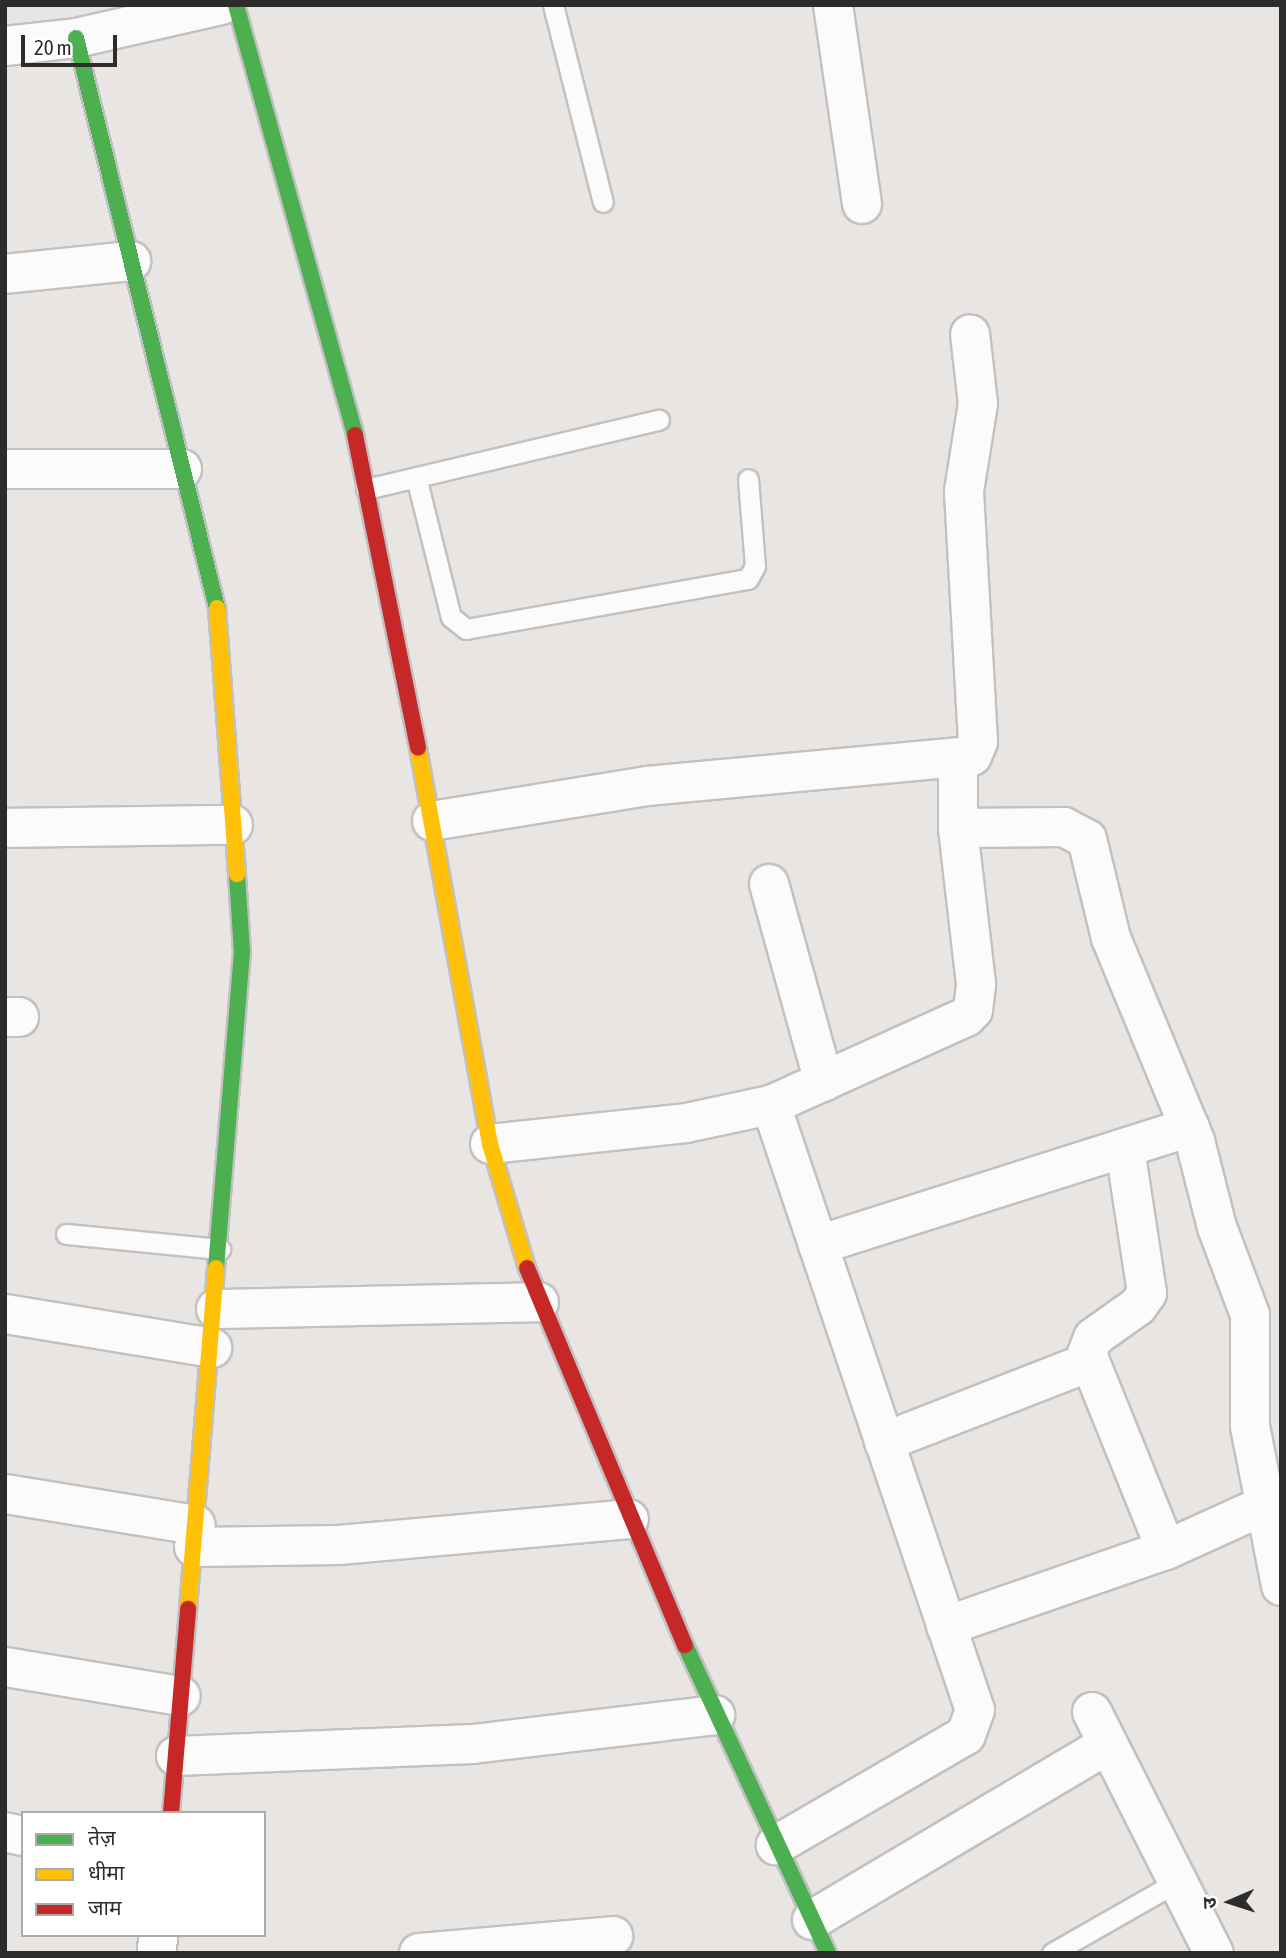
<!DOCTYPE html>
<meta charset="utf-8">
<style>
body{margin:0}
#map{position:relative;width:1286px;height:1958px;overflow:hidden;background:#e9e5e2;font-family:"Asap Condensed","Noto Sans Devanagari",sans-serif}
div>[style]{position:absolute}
.roads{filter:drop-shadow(2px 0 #c2c1c1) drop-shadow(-2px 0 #c2c1c1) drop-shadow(0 2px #c2c1c1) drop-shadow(0 -2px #c2c1c1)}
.lane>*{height:19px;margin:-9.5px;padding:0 9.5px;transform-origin:9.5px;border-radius:9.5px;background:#fcfbfb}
.street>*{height:38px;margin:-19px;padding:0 19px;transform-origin:19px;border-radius:19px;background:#fcfbfb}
.fast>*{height:16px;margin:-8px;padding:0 8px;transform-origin:8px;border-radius:8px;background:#4caf50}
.slow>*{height:16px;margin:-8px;padding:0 8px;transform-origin:8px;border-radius:8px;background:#ffc107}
.jam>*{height:16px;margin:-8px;padding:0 8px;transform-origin:8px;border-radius:8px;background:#c62828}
span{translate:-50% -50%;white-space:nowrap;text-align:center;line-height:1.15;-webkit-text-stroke:5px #fff;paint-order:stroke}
.frame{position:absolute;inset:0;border:7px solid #2c2c2c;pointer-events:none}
.legend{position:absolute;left:21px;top:1811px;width:245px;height:126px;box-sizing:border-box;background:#fff;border:2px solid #ababab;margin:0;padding:9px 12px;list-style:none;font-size:21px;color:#2c2c2c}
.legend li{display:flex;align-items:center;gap:14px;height:35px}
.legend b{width:35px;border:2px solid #ababab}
.north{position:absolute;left:1195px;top:1867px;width:70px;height:70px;-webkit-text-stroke:5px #fff;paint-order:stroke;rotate:267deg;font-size:19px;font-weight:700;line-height:28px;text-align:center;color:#2c2c2c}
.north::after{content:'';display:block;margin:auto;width:24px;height:32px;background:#2c2c2c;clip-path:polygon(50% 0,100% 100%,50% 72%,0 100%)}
.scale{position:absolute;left:21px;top:35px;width:96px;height:32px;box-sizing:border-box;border:4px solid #2c2c2c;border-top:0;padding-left:9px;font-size:21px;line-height:24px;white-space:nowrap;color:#2c2c2c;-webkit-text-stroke:5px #fff;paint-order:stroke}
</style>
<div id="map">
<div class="roads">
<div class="lane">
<div style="left:553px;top:5px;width:203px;rotate:75.8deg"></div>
<div style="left:416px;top:477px;width:144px;rotate:76deg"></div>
<div style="left:451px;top:617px;width:19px;rotate:39deg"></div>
<div style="left:466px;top:629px;width:286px;rotate:-10.1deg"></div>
<div style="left:748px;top:579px;width:15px;rotate:-62deg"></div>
<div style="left:755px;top:566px;width:87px;rotate:-94.6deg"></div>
<div style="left:366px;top:489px;width:301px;rotate:-13.3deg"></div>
<div style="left:66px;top:1234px;width:155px;rotate:5.6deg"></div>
<div style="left:1052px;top:1953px;width:145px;rotate:-29.7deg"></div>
</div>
<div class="street">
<div style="left:833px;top:5px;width:201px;rotate:81.7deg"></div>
<div style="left:5px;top:46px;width:71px;rotate:-6.4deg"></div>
<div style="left:76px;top:38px;width:149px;rotate:-12.8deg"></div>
<div style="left:5px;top:274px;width:127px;rotate:-5.9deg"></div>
<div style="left:5px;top:469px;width:177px"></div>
<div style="left:432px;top:821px;width:218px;rotate:-9.2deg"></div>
<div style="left:647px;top:786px;width:326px;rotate:-5.3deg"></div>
<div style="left:972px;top:756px;width:15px;rotate:-67deg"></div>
<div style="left:978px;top:742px;width:251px;rotate:-93.2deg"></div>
<div style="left:964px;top:491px;width:88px;rotate:-80.9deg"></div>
<div style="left:978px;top:404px;width:70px;rotate:-96.5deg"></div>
<div style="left:5px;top:828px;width:228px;rotate:-0.8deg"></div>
<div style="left:958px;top:828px;width:106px;rotate:-0.5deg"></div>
<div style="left:1064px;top:827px;width:26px;rotate:28deg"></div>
<div style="left:1087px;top:839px;width:102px;rotate:76.4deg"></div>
<div style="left:1111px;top:938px;width:220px;rotate:67.5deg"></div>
<div style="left:1195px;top:1141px;width:89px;rotate:75.7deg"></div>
<div style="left:1217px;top:1227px;width:94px;rotate:69.4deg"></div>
<div style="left:1250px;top:1315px;width:111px;rotate:90deg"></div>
<div style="left:1250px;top:1426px;width:163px;rotate:79deg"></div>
<div style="left:769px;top:884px;width:205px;rotate:74.5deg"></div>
<div style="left:5px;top:1017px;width:14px"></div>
<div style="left:771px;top:1105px;width:638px;rotate:71.37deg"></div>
<div style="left:975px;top:1710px;width:27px;rotate:110deg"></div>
<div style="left:966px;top:1735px;width:220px;rotate:149.9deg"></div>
<div style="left:490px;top:1144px;width:197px;rotate:-6.1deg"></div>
<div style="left:686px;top:1123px;width:87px;rotate:-12deg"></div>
<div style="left:771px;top:1105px;width:214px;rotate:-24.3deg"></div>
<div style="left:966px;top:1017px;width:10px;rotate:-45deg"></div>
<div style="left:973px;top:1010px;width:26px;rotate:-83deg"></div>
<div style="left:976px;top:984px;width:157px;rotate:-96.6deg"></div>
<div style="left:958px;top:828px;width:66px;rotate:-90deg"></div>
<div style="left:1125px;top:1149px;width:146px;rotate:81.3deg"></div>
<div style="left:1147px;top:1293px;width:16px;rotate:125deg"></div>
<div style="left:1138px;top:1306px;width:55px;rotate:144.6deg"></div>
<div style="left:1093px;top:1338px;width:17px;rotate:111deg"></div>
<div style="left:1087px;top:1354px;width:211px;rotate:68deg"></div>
<div style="left:818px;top:1245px;width:390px;rotate:-17.6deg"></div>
<div style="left:216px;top:1309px;width:323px;rotate:-1.2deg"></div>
<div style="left:5px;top:1314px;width:210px;rotate:9.3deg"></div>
<div style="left:884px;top:1442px;width:220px;rotate:-21.3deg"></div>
<div style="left:5px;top:1494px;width:193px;rotate:9.2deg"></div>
<div style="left:194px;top:1547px;width:145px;rotate:-0.8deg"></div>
<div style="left:339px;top:1545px;width:291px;rotate:-5.1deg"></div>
<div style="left:946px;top:1626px;width:233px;rotate:-19.1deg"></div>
<div style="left:1166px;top:1550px;width:109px;rotate:-24.4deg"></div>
<div style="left:5px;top:1667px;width:178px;rotate:9.4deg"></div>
<div style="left:1092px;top:1712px;width:270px;rotate:63.2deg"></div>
<div style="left:176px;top:1756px;width:297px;rotate:-2.3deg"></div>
<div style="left:473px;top:1744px;width:244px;rotate:-6.8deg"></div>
<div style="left:5px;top:1832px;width:18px;rotate:13deg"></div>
<div style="left:812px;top:1920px;width:344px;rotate:-30.7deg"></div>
<div style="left:157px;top:1953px;width:18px;rotate:-87deg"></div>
<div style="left:419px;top:1953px;width:195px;rotate:-5deg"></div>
</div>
<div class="fast">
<div style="left:236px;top:5px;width:446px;rotate:74.5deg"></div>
<div style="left:76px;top:38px;width:587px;rotate:76.11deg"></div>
<div style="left:216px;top:1268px;width:317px;rotate:-85.3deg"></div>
<div style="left:242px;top:952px;width:78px;rotate:-93.7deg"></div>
<div style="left:685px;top:1645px;width:340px;rotate:65.1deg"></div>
</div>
<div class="slow">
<div style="left:217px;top:608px;width:267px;rotate:85.7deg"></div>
<div style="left:418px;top:748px;width:402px;rotate:79.7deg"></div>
<div style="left:490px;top:1144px;width:129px;rotate:73.4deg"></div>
<div style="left:188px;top:1609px;width:342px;rotate:-85.3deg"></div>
</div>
<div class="jam">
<div style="left:355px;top:435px;width:319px;rotate:78.6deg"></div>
<div style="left:527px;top:1268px;width:409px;rotate:67.3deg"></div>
<div style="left:171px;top:1813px;width:205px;rotate:-85.2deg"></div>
</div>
</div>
<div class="frame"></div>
<ul class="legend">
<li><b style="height:9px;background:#4caf50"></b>तेज़</li>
<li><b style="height:9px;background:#ffc107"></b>धीमा</li>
<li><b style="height:9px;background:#c62828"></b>जाम</li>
</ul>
<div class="north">उ</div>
<div class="scale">20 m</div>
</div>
